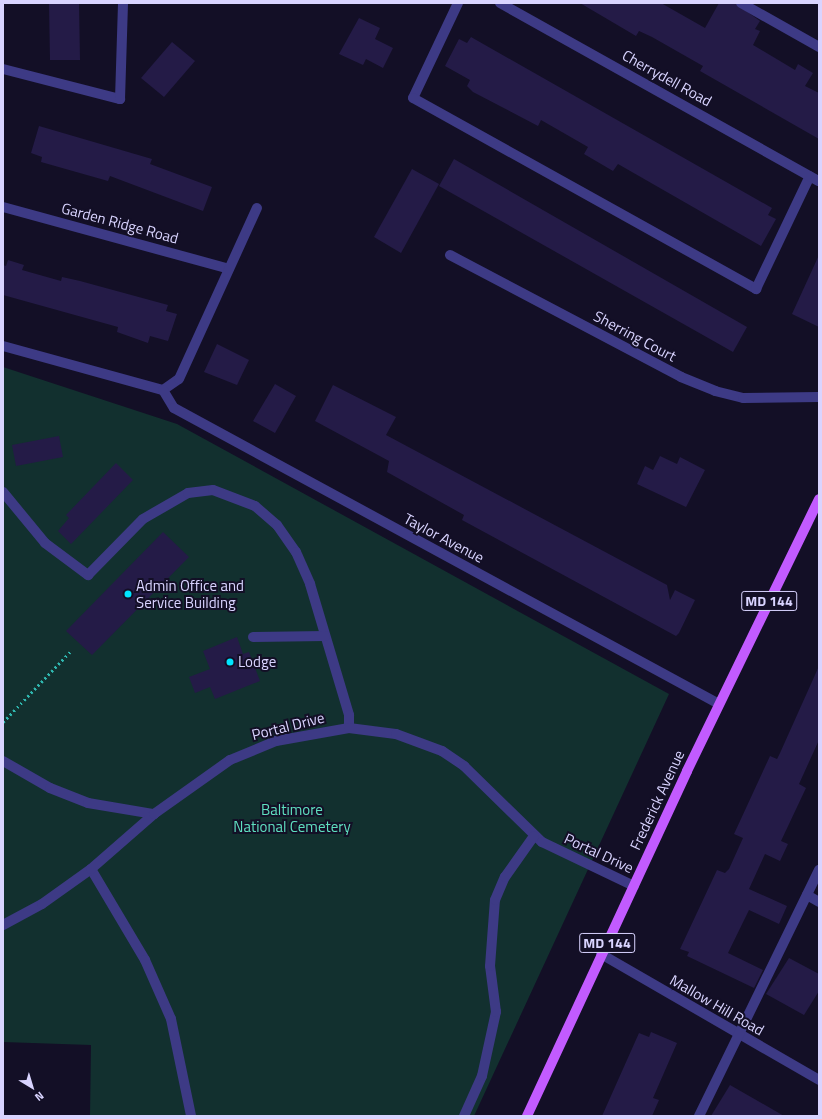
<!DOCTYPE html>
<style>
body{margin:0}
#map{position:relative;width:822px;height:1119px;overflow:hidden;background:#130f26;font-family:"Titillium Web",sans-serif}
div>[style]{position:absolute}
.green>*{inset:0;background:#12302f}
.building>*{inset:0;background:#241b47}
.path>*{height:2.5px;margin-top:-1.25px;transform-origin:0;background:repeating-linear-gradient(90deg,#2fb8b0 0 2px,transparent 0 5px)}
.minor>*{height:10px;margin:-5px;padding:0 5px;transform-origin:5px;border-radius:5px;background:#3d3a85}
.major>*{height:10px;margin:-5px;padding:0 5px;transform-origin:5px;border-radius:5px;background:#c25bff}
.dots>*{width:11px;height:11px;translate:-50% -50%;box-sizing:border-box;border:2px solid #130f26;border-radius:50%}
span{translate:-50% -50%;white-space:nowrap;text-align:center;line-height:1.15;-webkit-text-stroke:4px #130f26;paint-order:stroke}
.shield-label span{padding:1px 3px;background:#130f26;border:1px solid;border-radius:3px;-webkit-text-stroke-width:0}
.shield-label{font-size:14px;color:#d9d4ff;font-weight:700}
.street-label{font-size:15px;color:#d9d4ff}
.poi-label{font-size:15px;color:#d9d4ff}
.left{translate:0 -50%;text-align:left}
.park-label{font-size:15px;color:#5fe0c0}
.frame{position:absolute;inset:0;border:4px solid #d9d4ff;pointer-events:none}
.north{position:absolute;left:12px;top:1067px;width:40px;height:40px;-webkit-text-stroke:3px #130f26;paint-order:stroke;rotate:142deg;font-size:11px;font-weight:700;line-height:16px;text-align:center;color:#d9d4ff}
.north::after{content:'';display:block;margin:auto;width:14px;height:18px;background:#d9d4ff;clip-path:polygon(50% 0,100% 100%,50% 72%,0 100%)}
</style>
<div id="map">
<div class="green">
<div style="clip-path:polygon(3px 367px,177px 424px,669px 694px,474px 1116px,90px 1116px,91px 1045px,3px 1042px)"></div>
</div>
<div class="building">
<div style="clip-path:polygon(49px 3px,79px 3px,80px 60px,50px 60px)"></div>
<div style="clip-path:polygon(580px 3px,661px 3px,705px 28px,719px 3px,735px 3px,760px 21px,755px 29px,760px 31px,753px 45px,795px 70px,798px 64px,813px 73px,805px 86px,819px 93px,819px 139px,700px 71px,703px 66px,652px 37px,639px 31px,636px 36px)"></div>
<div style="clip-path:polygon(359px 18px,380px 28px,375px 39px,393px 48px,383px 68px,366px 59px,363px 65px,339px 54px)"></div>
<div style="clip-path:polygon(471px 37px,772px 208px,768px 215px,776px 219px,761px 246px,618px 164px,613px 171px,584px 154px,588px 147px,541px 120px,538px 126px,473px 92px,467px 86px,470px 80px,445px 66px,459px 39px,467px 43px)"></div>
<div style="clip-path:polygon(172px 42px,195px 61px,164px 97px,141px 78px)"></div>
<div style="clip-path:polygon(39px 126px,152px 159px,150px 164px,212px 187px,203px 211px,110px 176px,108px 181px,41px 162px,42px 157px,31px 153px)"></div>
<div style="clip-path:polygon(454px 159px,747px 327px,733px 352px,439px 186px)"></div>
<div style="clip-path:polygon(412px 169px,439px 184px,401px 253px,374px 237px)"></div>
<div style="clip-path:polygon(819px 255px,819px 327px,792px 314px)"></div>
<div style="clip-path:polygon(8px 260px,24px 265px,22px 270px,61px 281px,62px 277px,80px 281px,168px 305px,166px 311px,177px 314px,168px 341px,150px 336px,148px 343px,117px 332px,118px 327px,3px 295px,3px 265px,6px 266px)"></div>
<div style="clip-path:polygon(217px 344px,249px 360px,237px 385px,204px 372px)"></div>
<div style="clip-path:polygon(275px 384px,296px 396px,275px 433px,253px 421px)"></div>
<div style="clip-path:polygon(333px 385px,396px 417px,386px 435px,667px 585px,670px 600px,675px 590px,695px 600px,679px 633px,676px 636px,462px 520px,464px 515px,387px 472px,389px 461px,315px 421px)"></div>
<div style="clip-path:polygon(59px 436px,63px 457px,16px 466px,12px 445px)"></div>
<div style="clip-path:polygon(660px 456px,677px 464px,680px 457px,705px 470px,686px 507px,637px 484px,645px 466px,653px 470px)"></div>
<div style="clip-path:polygon(116px 463px,133px 480px,71px 544px,58px 531px,69px 518px,66px 515px)"></div>
<div style="clip-path:polygon(163px 532px,189px 557px,92px 655px,66px 631px)"></div>
<div style="clip-path:polygon(237px 637px,243px 654px,249px 652px,260px 681px,215px 699px,210px 687px,195px 693px,189px 677px,210px 669px,203px 651px)"></div>
<div style="clip-path:polygon(819px 666px,819px 740px,799px 784px,806px 788px,781px 841px,788px 844px,780px 861px,765px 854px,749px 889px,787px 906px,779px 924px,749px 910px,728px 953px,763px 970px,754px 988px,687px 956px,689px 952px,680px 949px,717px 870px,725px 873px,729px 869px,743px 838px,734px 834px,770px 756px,777px 759px,780px 753px)"></div>
<div style="clip-path:polygon(789px 958px,819px 974px,819px 991px,804px 1015px,766px 994px)"></div>
<div style="clip-path:polygon(651px 1032px,677px 1043px,653px 1098px,659px 1100px,652px 1116px,602px 1116px,639px 1033px,649px 1037px)"></div>
<div style="clip-path:polygon(730px 1085px,784px 1116px,711px 1116px)"></div>
</div>
<div class="path">
<div style="left:3px;top:722px;width:97px;rotate:-46.3deg"></div>
</div>
<div class="minor">
<div style="left:458px;top:3px;width:105px;rotate:115.3deg"></div>
<div style="left:413px;top:98px;width:393px;rotate:29.1deg"></div>
<div style="left:756px;top:289px;width:125px;rotate:-64.5deg"></div>
<div style="left:500px;top:3px;width:365px;rotate:29.2deg"></div>
<div style="left:741px;top:3px;width:90px;rotate:29.4deg"></div>
<div style="left:3px;top:69px;width:121px;rotate:14.4deg"></div>
<div style="left:120px;top:99px;width:96px;rotate:-88.2deg"></div>
<div style="left:3px;top:207px;width:234px;rotate:15.3deg"></div>
<div style="left:450px;top:255px;width:261px;rotate:27.8deg"></div>
<div style="left:681px;top:377px;width:37px;rotate:22deg"></div>
<div style="left:715px;top:391px;width:29px;rotate:14deg"></div>
<div style="left:743px;top:398px;width:76px;rotate:-0.8deg"></div>
<div style="left:3px;top:346px;width:166px;rotate:15.4deg"></div>
<div style="left:163px;top:390px;width:19px;rotate:-35deg"></div>
<div style="left:179px;top:379px;width:188px;rotate:-65.5deg"></div>
<div style="left:163px;top:390px;width:21px;rotate:59deg"></div>
<div style="left:174px;top:408px;width:620px;rotate:28.51deg"></div>
<div style="left:3px;top:492px;width:66px;rotate:50.5deg"></div>
<div style="left:45px;top:543px;width:54px;rotate:36.7deg"></div>
<div style="left:88px;top:575px;width:78px;rotate:-45.5deg"></div>
<div style="left:143px;top:519px;width:52px;rotate:-30deg"></div>
<div style="left:188px;top:493px;width:25px;rotate:-7deg"></div>
<div style="left:213px;top:490px;width:45px;rotate:20.9deg"></div>
<div style="left:255px;top:506px;width:29px;rotate:41deg"></div>
<div style="left:277px;top:525px;width:33px;rotate:55deg"></div>
<div style="left:296px;top:552px;width:35px;rotate:66deg"></div>
<div style="left:310px;top:584px;width:137px;rotate:73.4deg"></div>
<div style="left:349px;top:715px;width:13px;rotate:90deg"></div>
<div style="left:253px;top:637px;width:72px;rotate:-0.8deg"></div>
<div style="left:3px;top:761px;width:54px;rotate:29.9deg"></div>
<div style="left:50px;top:788px;width:41px;rotate:21.5deg"></div>
<div style="left:88px;top:803px;width:67px;rotate:9.5deg"></div>
<div style="left:91px;top:869px;width:106px;rotate:59.3deg"></div>
<div style="left:145px;top:960px;width:64px;rotate:66.2deg"></div>
<div style="left:171px;top:1019px;width:99px;rotate:78.3deg"></div>
<div style="left:807px;top:895px;width:14px;rotate:30deg"></div>
<div style="left:3px;top:925px;width:44px;rotate:-28.3deg"></div>
<div style="left:42px;top:904px;width:60px;rotate:-35.5deg"></div>
<div style="left:91px;top:869px;width:84px;rotate:-41.1deg"></div>
<div style="left:154px;top:814px;width:93px;rotate:-35.4deg"></div>
<div style="left:230px;top:760px;width:50px;rotate:-22.4deg"></div>
<div style="left:276px;top:741px;width:74px;rotate:-10.1deg"></div>
<div style="left:349px;top:728px;width:47px;rotate:7.3deg"></div>
<div style="left:396px;top:734px;width:49px;rotate:20.3deg"></div>
<div style="left:442px;top:751px;width:27px;rotate:34deg"></div>
<div style="left:464px;top:766px;width:109px;rotate:44.3deg"></div>
<div style="left:542px;top:842px;width:102px;rotate:25.6deg"></div>
<div style="left:601px;top:954px;width:252px;rotate:30deg"></div>
<div style="left:464px;top:1116px;width:44px;rotate:-65.8deg"></div>
<div style="left:482px;top:1076px;width:66px;rotate:-77.7deg"></div>
<div style="left:496px;top:1012px;width:46px;rotate:-97.4deg"></div>
<div style="left:490px;top:966px;width:66px;rotate:-85.7deg"></div>
<div style="left:495px;top:900px;width:25px;rotate:-67deg"></div>
<div style="left:505px;top:877px;width:50px;rotate:-54.7deg"></div>
<div style="left:699px;top:1116px;width:274px;rotate:-64deg"></div>
</div>
<div class="major">
<div style="left:527px;top:1116px;width:380px;rotate:-65.1deg"></div>
<div style="left:687px;top:771px;width:302px;rotate:-64.1deg"></div>
</div>
<div class="dots">
<div style="left:128px;top:594px;background:#00e5ff"></div>
<div style="left:230px;top:662px;background:#00e5ff"></div>
</div>
<div class="shield-label">
<span style="left:769px;top:601px">MD 144</span>
<span style="left:607px;top:943px">MD 144</span>
</div>
<div class="street-label">
<span style="left:667px;top:78px;rotate:29deg">Cherrydell Road</span>
<span style="left:120px;top:223px;rotate:15deg">Garden Ridge Road</span>
<span style="left:635px;top:336px;rotate:28deg">Sherring Court</span>
<span style="left:444px;top:538px;rotate:28deg">Taylor Avenue</span>
<span style="left:288px;top:726px;rotate:-14deg">Portal Drive</span>
<span style="left:657px;top:800px;rotate:-65deg">Frederick Avenue</span>
<span style="left:599px;top:853px;rotate:25deg">Portal Drive</span>
<span style="left:717px;top:1005px;rotate:30deg">Mallow Hill Road</span>
</div>
<div class="poi-label">
<span class="left" style="left:136px;top:594px">Admin Office and<br>Service Building</span>
<span class="left" style="left:238px;top:662px">Lodge</span>
</div>
<div class="park-label">
<span style="left:292px;top:818px">Baltimore<br>National Cemetery</span>
</div>
<div class="frame"></div>
<div class="north">N</div>
</div>
